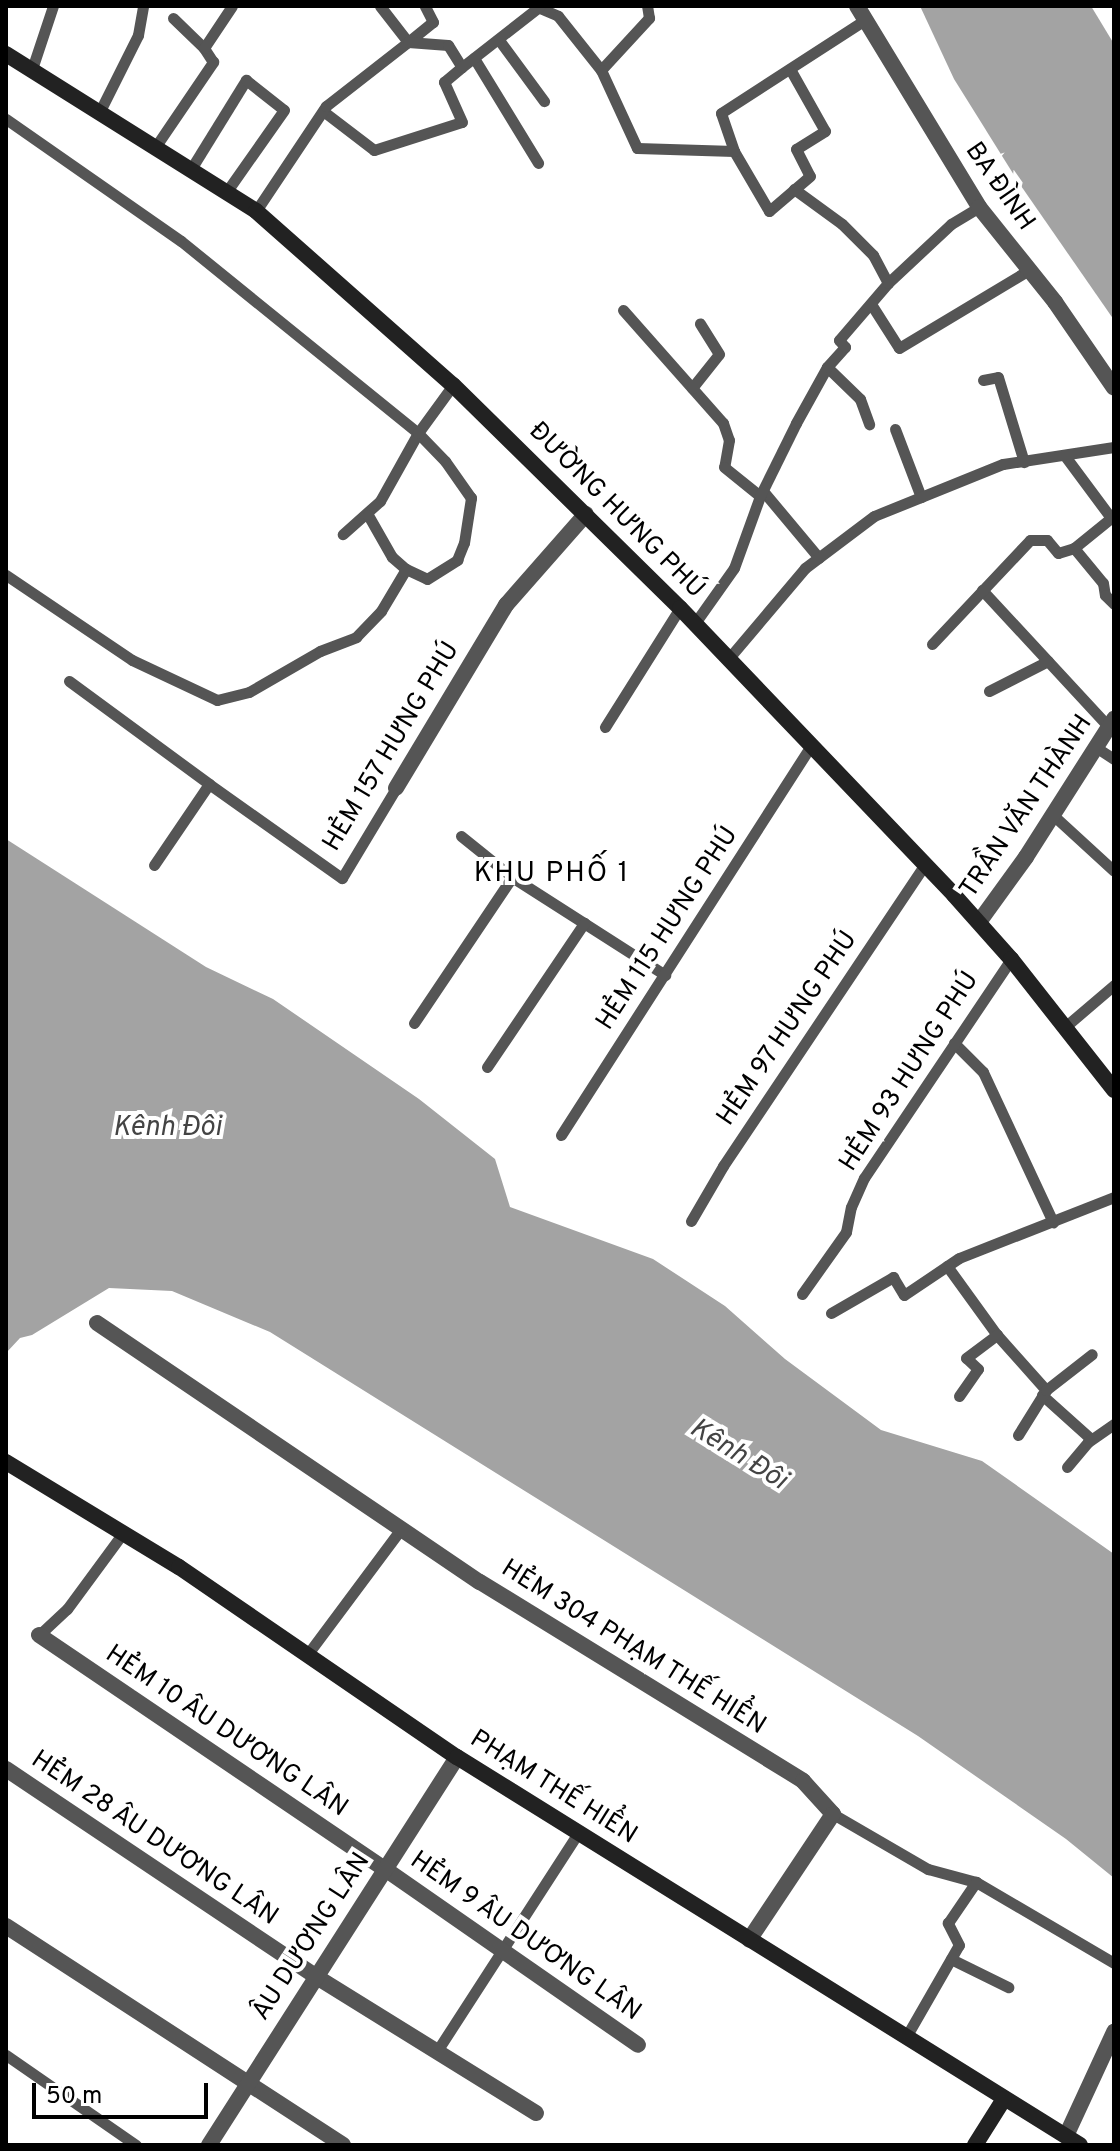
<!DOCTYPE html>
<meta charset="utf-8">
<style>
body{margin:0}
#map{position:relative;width:1120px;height:2151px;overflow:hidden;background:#fff;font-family:Overpass,sans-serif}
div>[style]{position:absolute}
.water>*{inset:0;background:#a3a3a3}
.service>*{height:11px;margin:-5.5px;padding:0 5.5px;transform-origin:5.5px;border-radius:5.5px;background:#555}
.minor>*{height:16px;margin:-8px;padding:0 8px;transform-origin:8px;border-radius:8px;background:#555}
.tertiary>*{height:16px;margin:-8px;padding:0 8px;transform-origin:8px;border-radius:8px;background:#555}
.secondary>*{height:16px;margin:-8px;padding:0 8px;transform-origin:8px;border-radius:8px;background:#222}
span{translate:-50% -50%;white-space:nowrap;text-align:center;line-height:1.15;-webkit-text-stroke:8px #fff;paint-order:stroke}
.street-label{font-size:26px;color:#000}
.neighbourhood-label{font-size:28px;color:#000;letter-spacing:2px}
.water-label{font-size:28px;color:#444;font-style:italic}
.frame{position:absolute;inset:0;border:8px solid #000;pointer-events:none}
.scale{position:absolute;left:32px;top:2083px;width:176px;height:36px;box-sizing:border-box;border:4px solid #000;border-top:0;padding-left:10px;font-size:24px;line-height:28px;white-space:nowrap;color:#000;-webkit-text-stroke:6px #fff;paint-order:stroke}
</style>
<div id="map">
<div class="water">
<div style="clip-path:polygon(920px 6px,1091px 6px,1114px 44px,1114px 320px,1019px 183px,954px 79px)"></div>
<div style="clip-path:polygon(6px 839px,206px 967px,273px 999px,419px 1099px,495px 1159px,510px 1207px,653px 1259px,725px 1306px,785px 1359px,881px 1430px,982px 1461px,1114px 1554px,1114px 1878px,1066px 1839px,918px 1736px,270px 1332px,172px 1291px,109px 1288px,32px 1335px,20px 1338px,6px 1353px)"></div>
</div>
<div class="service">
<div style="left:380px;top:6px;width:46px;rotate:52.1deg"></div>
<div style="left:408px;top:42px;width:32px;rotate:-39deg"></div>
<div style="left:433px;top:22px;width:18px;rotate:-117deg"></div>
<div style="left:535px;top:6px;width:25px;rotate:23deg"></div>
<div style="left:558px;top:16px;width:69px;rotate:51.5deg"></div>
<div style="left:601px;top:70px;width:71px;rotate:-47.3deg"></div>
<div style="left:649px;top:18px;width:12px;rotate:-99deg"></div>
<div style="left:173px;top:18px;width:43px;rotate:44.1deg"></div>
<div style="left:499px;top:40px;width:76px;rotate:53.6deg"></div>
<div style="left:474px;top:58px;width:123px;rotate:58.6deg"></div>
<div style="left:32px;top:69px;width:66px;rotate:-71.6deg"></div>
<div style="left:790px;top:69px;width:71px;rotate:60.6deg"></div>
<div style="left:825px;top:131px;width:34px;rotate:148deg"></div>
<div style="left:796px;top:149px;width:30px;rotate:63deg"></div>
<div style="left:810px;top:176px;width:54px;rotate:139.5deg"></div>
<div style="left:769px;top:211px;width:69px;rotate:-120.3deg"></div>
<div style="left:734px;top:151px;width:40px;rotate:-108.9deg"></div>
<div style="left:721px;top:113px;width:171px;rotate:-32.9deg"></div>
<div style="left:601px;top:70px;width:86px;rotate:65.2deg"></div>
<div style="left:637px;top:148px;width:97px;rotate:1.8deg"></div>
<div style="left:100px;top:111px;width:85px;rotate:-63.4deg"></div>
<div style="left:138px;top:35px;width:29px;rotate:-80deg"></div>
<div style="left:323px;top:111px;width:64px;rotate:37.4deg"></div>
<div style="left:374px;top:150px;width:92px;rotate:-17.7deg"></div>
<div style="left:462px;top:122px;width:44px;rotate:-114.2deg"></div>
<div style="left:444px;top:82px;width:23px;rotate:-40deg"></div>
<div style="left:6px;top:119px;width:213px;rotate:34.9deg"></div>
<div style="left:181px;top:241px;width:305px;rotate:39deg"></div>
<div style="left:418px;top:433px;width:78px;rotate:119.2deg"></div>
<div style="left:380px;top:501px;width:50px;rotate:138.3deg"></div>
<div style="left:156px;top:146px;width:102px;rotate:-55.8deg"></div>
<div style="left:213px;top:62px;width:17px;rotate:-123deg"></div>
<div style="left:204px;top:48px;width:50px;rotate:-56.3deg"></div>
<div style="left:191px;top:169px;width:105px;rotate:-58.3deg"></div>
<div style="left:246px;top:80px;width:48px;rotate:38.3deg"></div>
<div style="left:284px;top:110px;width:99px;rotate:125.1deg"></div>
<div style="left:794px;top:189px;width:59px;rotate:36.1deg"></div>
<div style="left:842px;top:224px;width:44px;rotate:45deg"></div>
<div style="left:873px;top:255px;width:32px;rotate:62deg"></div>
<div style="left:256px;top:211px;width:126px;rotate:-56.3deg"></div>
<div style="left:326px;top:106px;width:104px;rotate:-38deg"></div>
<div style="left:408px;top:42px;width:40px;rotate:4.3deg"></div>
<div style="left:448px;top:45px;width:26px;rotate:58deg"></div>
<div style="left:462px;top:67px;width:99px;rotate:-38deg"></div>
<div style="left:871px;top:304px;width:52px;rotate:57.5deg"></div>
<div style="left:899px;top:348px;width:152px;rotate:-31deg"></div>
<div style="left:623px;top:310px;width:151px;rotate:48.5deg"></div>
<div style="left:723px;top:423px;width:18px;rotate:71deg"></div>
<div style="left:729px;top:440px;width:27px;rotate:100deg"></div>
<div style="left:724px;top:467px;width:46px;rotate:38.9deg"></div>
<div style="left:827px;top:367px;width:46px;rotate:44.1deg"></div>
<div style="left:860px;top:399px;width:27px;rotate:70deg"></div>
<div style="left:983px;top:380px;width:15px;rotate:-11deg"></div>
<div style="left:998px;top:377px;width:89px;rotate:73deg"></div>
<div style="left:692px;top:388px;width:43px;rotate:-51.5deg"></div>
<div style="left:719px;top:354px;width:36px;rotate:-122deg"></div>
<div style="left:895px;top:429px;width:73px;rotate:69.1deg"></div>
<div style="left:1065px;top:456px;width:77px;rotate:53.4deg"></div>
<div style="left:1111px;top:518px;width:48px;rotate:141deg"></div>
<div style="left:763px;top:491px;width:87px;rotate:50.1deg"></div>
<div style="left:368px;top:515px;width:48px;rotate:60.3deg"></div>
<div style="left:392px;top:557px;width:18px;rotate:41deg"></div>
<div style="left:406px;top:569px;width:23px;rotate:25deg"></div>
<div style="left:427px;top:579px;width:36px;rotate:-32deg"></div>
<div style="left:457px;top:560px;width:18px;rotate:-68deg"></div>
<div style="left:464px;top:543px;width:46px;rotate:-81.2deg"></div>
<div style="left:471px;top:498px;width:45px;rotate:-125.1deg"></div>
<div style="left:445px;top:461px;width:39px;rotate:-134deg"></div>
<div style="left:418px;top:433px;width:59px;rotate:-53.9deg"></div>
<div style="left:6px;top:575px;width:152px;rotate:34deg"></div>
<div style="left:132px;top:660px;width:94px;rotate:25.2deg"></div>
<div style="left:217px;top:700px;width:33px;rotate:-14deg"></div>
<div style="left:249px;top:692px;width:82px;rotate:-30deg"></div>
<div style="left:320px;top:651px;width:39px;rotate:-21deg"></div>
<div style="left:356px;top:637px;width:36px;rotate:-46deg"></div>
<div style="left:381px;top:611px;width:49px;rotate:-59.2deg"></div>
<div style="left:982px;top:590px;width:187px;rotate:47.2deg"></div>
<div style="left:695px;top:623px;width:67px;rotate:-54.7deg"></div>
<div style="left:734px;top:568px;width:77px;rotate:-70.1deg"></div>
<div style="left:760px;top:496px;width:81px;rotate:-63.7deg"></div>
<div style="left:796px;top:423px;width:64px;rotate:-61deg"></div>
<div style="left:827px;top:367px;width:27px;rotate:-48deg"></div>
<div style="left:845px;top:347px;width:9px;rotate:-131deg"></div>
<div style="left:839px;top:340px;width:75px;rotate:-49.3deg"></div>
<div style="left:888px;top:283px;width:86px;rotate:-43.1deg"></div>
<div style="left:951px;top:224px;width:33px;rotate:-31deg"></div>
<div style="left:932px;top:644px;width:143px;rotate:-46.7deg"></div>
<div style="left:1030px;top:540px;width:17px"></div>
<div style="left:1047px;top:540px;width:17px;rotate:50deg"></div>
<div style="left:1058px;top:553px;width:17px;rotate:-17deg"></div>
<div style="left:1074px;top:548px;width:45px;rotate:50.4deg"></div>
<div style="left:1103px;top:583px;width:12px;rotate:81deg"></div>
<div style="left:1105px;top:595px;width:13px;rotate:45deg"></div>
<div style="left:729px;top:658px;width:118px;rotate:-49.8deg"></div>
<div style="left:805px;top:568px;width:86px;rotate:-37deg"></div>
<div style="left:874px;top:516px;width:139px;rotate:-22deg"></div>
<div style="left:1003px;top:464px;width:112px;rotate:-8.7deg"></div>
<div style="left:69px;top:681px;width:174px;rotate:36.3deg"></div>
<div style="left:989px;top:691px;width:66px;rotate:-27deg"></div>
<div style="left:605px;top:727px;width:141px;rotate:-57.8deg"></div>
<div style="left:1097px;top:748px;width:20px;rotate:33deg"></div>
<div style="left:1054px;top:816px;width:81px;rotate:42.5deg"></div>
<div style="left:461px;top:836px;width:65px;rotate:38.8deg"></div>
<div style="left:512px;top:877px;width:182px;rotate:32.6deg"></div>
<div style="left:154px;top:865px;width:98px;rotate:-55.8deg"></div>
<div style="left:209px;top:784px;width:163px;rotate:35.3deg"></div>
<div style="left:342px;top:878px;width:105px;rotate:-59deg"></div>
<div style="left:414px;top:1023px;width:176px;rotate:-56.1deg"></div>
<div style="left:1066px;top:1026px;width:63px;rotate:-40.5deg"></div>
<div style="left:954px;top:1043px;width:41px;rotate:45deg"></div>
<div style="left:983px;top:1072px;width:166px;rotate:65deg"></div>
<div style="left:487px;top:1067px;width:174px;rotate:-56deg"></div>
<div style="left:561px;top:1135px;width:463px;rotate:-57.3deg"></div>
<div style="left:691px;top:1221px;width:64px;rotate:-59.8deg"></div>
<div style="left:723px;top:1166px;width:363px;rotate:-56.2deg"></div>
<div style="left:947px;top:1266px;width:85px;rotate:54.1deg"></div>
<div style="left:997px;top:1335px;width:74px;rotate:48.3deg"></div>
<div style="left:802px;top:1294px;width:76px;rotate:-54.6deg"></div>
<div style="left:846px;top:1232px;width:25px;rotate:-79deg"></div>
<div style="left:851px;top:1207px;width:32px;rotate:-66deg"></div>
<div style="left:864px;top:1178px;width:264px;rotate:-56.1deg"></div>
<div style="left:831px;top:1313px;width:72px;rotate:-30.1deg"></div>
<div style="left:893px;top:1277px;width:21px;rotate:59deg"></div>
<div style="left:904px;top:1295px;width:66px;rotate:-33.9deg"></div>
<div style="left:959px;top:1258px;width:167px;rotate:-21.5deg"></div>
<div style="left:1042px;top:1395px;width:66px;rotate:41.9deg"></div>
<div style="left:959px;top:1396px;width:33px;rotate:-55deg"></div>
<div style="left:978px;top:1369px;width:16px;rotate:-137deg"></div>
<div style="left:966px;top:1358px;width:39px;rotate:-37deg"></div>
<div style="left:1018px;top:1435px;width:53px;rotate:-58.1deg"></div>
<div style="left:1046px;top:1390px;width:58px;rotate:-38deg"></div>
<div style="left:1067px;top:1467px;width:33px;rotate:-50deg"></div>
<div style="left:1088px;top:1442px;width:32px;rotate:-35deg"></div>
<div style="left:39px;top:1635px;width:38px;rotate:-43deg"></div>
<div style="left:67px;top:1609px;width:94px;rotate:-53.6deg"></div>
<div style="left:307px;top:1655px;width:157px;rotate:-53.3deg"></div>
<div style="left:833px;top:1814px;width:110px;rotate:30.1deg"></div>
<div style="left:928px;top:1869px;width:50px;rotate:15.2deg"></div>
<div style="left:976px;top:1882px;width:160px;rotate:30.4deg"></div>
<div style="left:951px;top:1959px;width:64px;rotate:26.2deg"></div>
<div style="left:906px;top:2037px;width:106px;rotate:-60.1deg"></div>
<div style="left:959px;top:1945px;width:25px;rotate:-117deg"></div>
<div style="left:948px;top:1923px;width:50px;rotate:-55.7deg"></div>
<div style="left:437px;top:2051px;width:260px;rotate:-57.1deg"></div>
<div style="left:6px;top:2055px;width:158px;rotate:34.7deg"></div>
</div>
<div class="minor">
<div style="left:857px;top:6px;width:235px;rotate:58.7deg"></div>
<div style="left:979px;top:207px;width:122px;rotate:51.3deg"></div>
<div style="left:1055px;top:302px;width:104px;rotate:55.5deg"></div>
<div style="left:396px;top:788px;width:214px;rotate:-59deg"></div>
<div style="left:506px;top:605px;width:121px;rotate:-48.7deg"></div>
<div style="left:979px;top:922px;width:80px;rotate:-54.1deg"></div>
<div style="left:1026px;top:857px;width:164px;rotate:-57.5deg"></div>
<div style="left:97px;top:1323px;width:462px;rotate:34.1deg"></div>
<div style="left:480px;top:1582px;width:379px;rotate:31.6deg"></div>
<div style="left:803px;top:1781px;width:45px;rotate:47.7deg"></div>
<div style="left:833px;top:1814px;width:151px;rotate:123.7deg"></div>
<div style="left:39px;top:1635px;width:418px;rotate:34.1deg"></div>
<div style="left:385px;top:1869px;width:308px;rotate:34.8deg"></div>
<div style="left:6px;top:1769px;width:372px;rotate:33.8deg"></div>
<div style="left:315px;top:1976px;width:260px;rotate:31.8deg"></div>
<div style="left:6px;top:1926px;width:402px;rotate:33deg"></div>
<div style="left:1066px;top:2136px;width:115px;rotate:-65.2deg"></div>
</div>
<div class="tertiary">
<div style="left:209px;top:2145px;width:460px;rotate:-57.4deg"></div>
</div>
<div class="secondary">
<div style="left:6px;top:54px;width:295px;rotate:32.1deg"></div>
<div style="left:256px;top:211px;width:263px;rotate:41.5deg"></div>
<div style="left:453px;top:385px;width:318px;rotate:44.5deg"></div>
<div style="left:680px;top:608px;width:397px;rotate:46.3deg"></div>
<div style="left:954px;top:895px;width:86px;rotate:48.3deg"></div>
<div style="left:1011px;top:959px;width:167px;rotate:51.8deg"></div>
<div style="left:6px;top:1462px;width:202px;rotate:31.3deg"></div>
<div style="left:179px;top:1567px;width:337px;rotate:34.4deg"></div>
<div style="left:457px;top:1757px;width:734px;rotate:31.91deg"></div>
<div style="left:975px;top:2145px;width:54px;rotate:-57.8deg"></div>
</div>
<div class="street-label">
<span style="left:999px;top:187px;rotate:55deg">BA ĐÌNH</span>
<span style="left:616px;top:511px;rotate:45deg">ĐƯỜNG HƯNG PHÚ</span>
<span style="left:392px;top:747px;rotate:-59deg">HẺM 157 HƯNG PHÚ</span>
<span style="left:1027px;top:807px;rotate:-56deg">TRẦN VĂN THÀNH</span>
<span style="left:668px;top:929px;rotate:-57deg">HẺM 115 HƯNG PHÚ</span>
<span style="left:788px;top:1029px;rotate:-56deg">HẺM 97 HƯNG PHÚ</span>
<span style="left:910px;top:1072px;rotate:-57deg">HẺM 93 HƯNG PHÚ</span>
<span style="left:633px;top:1648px;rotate:32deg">HẺM 304 PHẠM THẾ HIỂN</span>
<span style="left:226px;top:1732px;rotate:34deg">HẺM 10 ÂU DƯƠNG LÂN</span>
<span style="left:553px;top:1788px;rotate:32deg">PHẠM THẾ HIỂN</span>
<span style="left:154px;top:1839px;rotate:34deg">HẺM 28 ÂU DƯƠNG LÂN</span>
<span style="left:312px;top:1937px;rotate:-57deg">ÂU DƯƠNG LÂN</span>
<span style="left:525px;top:1937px;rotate:35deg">HẺM 9 ÂU DƯƠNG LÂN</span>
</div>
<div class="neighbourhood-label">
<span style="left:552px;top:874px">KHU PHỐ 1</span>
</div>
<div class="water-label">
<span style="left:167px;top:1128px">Kênh Đôi</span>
<span style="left:738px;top:1455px;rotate:32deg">Kênh Đôi</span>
</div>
<div class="frame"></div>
<div class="scale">50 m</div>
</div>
